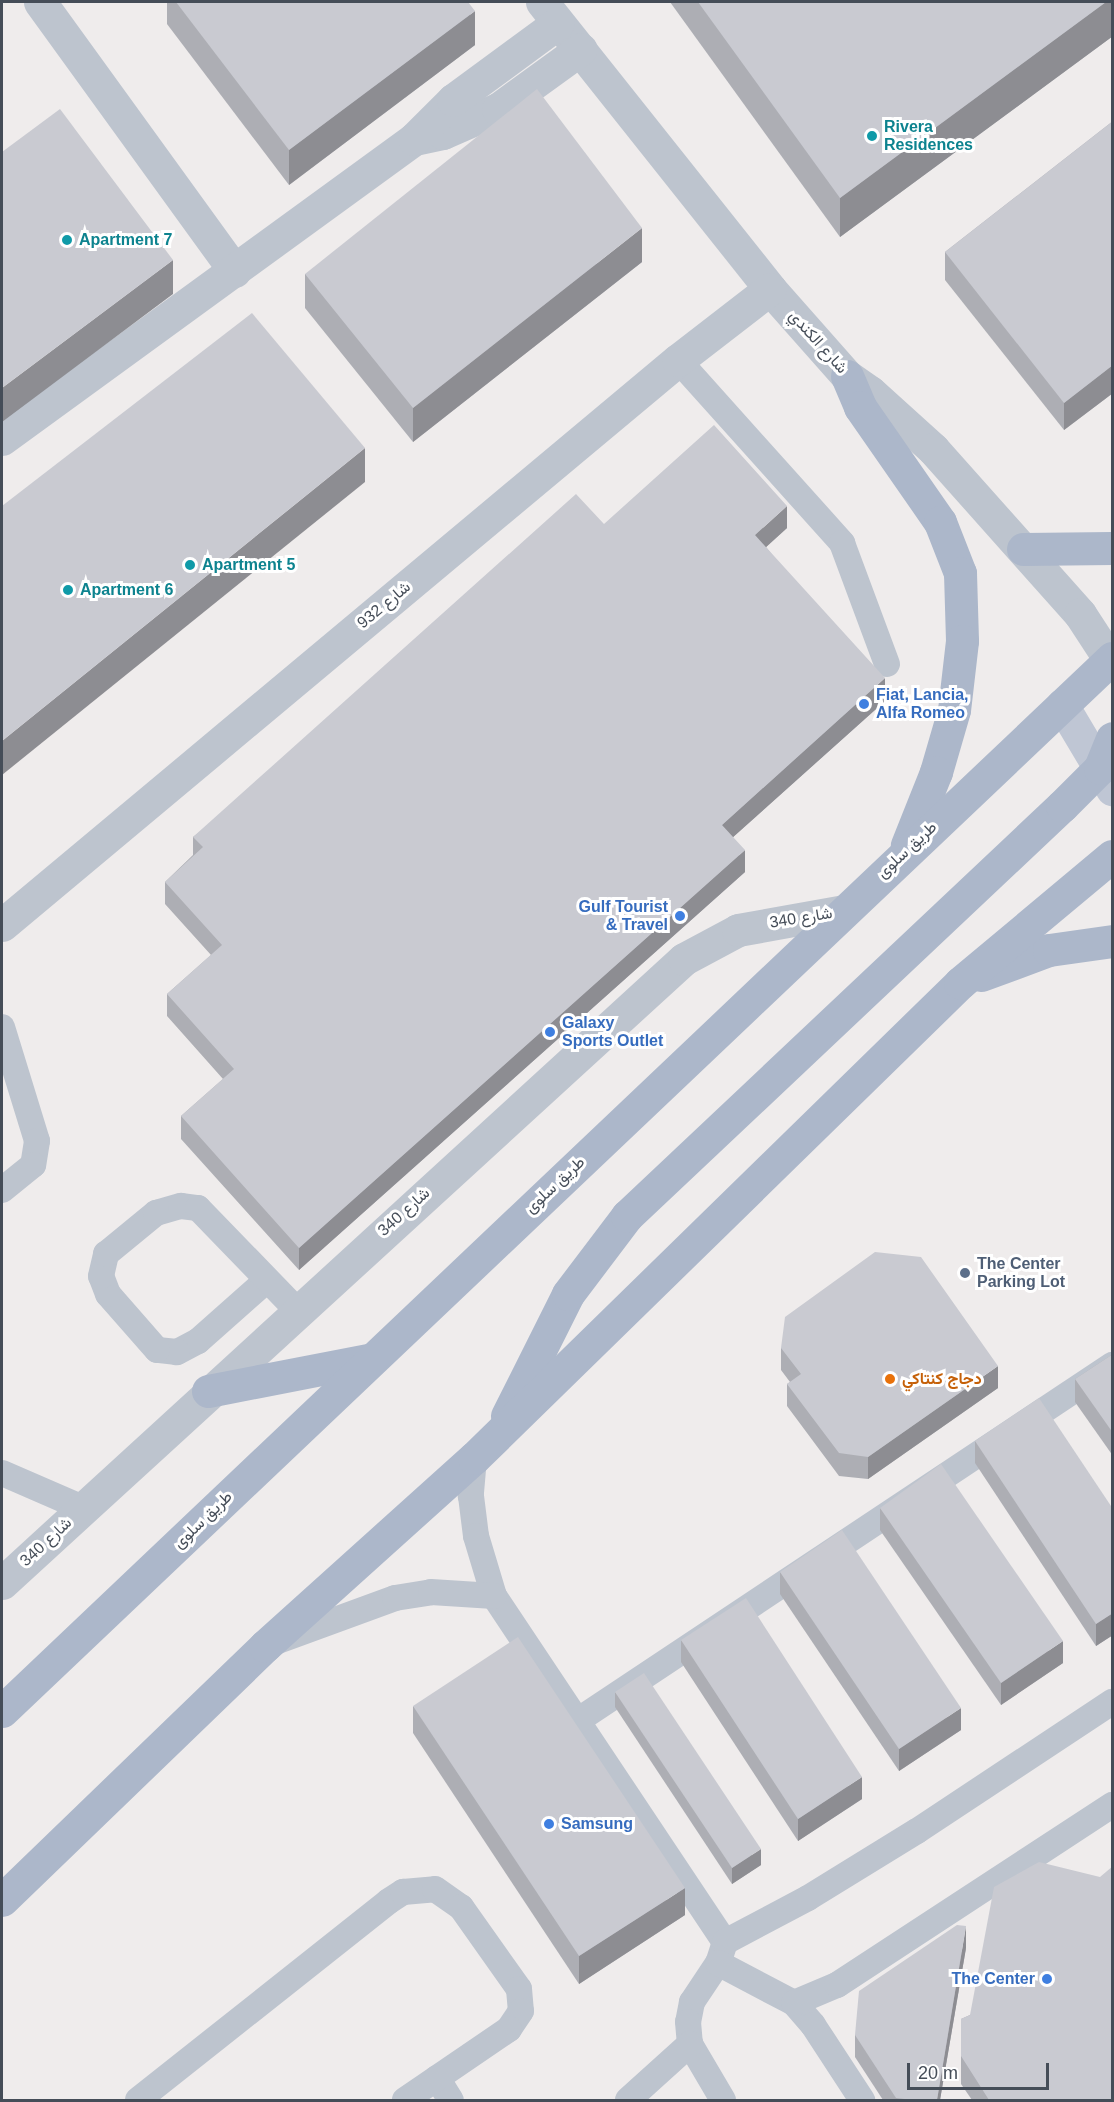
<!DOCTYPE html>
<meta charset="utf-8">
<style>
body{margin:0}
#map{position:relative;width:1114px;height:2102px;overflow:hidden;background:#efecec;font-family:Helvetica,Vazirmatn,sans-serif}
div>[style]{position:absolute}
.lane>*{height:26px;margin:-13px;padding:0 13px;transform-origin:13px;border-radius:13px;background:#bdc4ce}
.street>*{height:33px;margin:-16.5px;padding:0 16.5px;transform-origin:16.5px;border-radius:16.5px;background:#bdc4ce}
.secondary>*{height:33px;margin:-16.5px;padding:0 16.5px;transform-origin:16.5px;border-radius:16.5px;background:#bfc6d4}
.primary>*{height:33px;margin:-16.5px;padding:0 16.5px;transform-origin:16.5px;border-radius:16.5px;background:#acb7ca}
.wall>*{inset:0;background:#adaeb4}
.shaded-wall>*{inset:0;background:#8d8d92}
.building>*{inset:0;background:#c9cad1}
.dots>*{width:16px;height:16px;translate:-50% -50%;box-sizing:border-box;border:3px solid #fff;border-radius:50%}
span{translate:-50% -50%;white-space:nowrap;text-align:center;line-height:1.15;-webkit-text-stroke:6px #fff;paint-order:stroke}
.culture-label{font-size:16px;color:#0d838f;font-weight:700}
.left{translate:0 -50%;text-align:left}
.street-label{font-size:16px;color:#454d58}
.shop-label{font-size:16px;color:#366cbe;font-weight:700}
.right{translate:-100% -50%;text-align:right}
.service-label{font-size:16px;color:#4e5e75;font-weight:700}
.food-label{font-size:16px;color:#c56008;font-weight:700}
.frame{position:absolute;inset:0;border:3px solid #454d58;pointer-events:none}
.scale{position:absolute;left:907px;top:2063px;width:142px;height:27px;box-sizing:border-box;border:3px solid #454d58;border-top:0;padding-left:8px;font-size:18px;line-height:21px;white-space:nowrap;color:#454d58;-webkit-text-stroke:4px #fff;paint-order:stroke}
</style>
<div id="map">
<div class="lane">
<div style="left:678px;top:360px;width:246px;rotate:48.1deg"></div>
<div style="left:842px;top:543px;width:129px;rotate:69.6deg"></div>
<div style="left:2px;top:1027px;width:119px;rotate:72.9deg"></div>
<div style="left:37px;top:1141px;width:24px;rotate:99deg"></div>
<div style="left:33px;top:1165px;width:40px;rotate:141deg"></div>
<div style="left:267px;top:1280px;width:92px;rotate:138.5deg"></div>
<div style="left:198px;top:1341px;width:24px;rotate:152deg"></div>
<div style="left:177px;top:1352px;width:20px;rotate:-174deg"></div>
<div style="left:157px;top:1350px;width:74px;rotate:-131.2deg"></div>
<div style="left:108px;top:1294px;width:19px;rotate:-111deg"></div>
<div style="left:101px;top:1276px;width:23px;rotate:-77deg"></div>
<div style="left:106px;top:1254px;width:65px;rotate:-39.4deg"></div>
<div style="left:156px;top:1213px;width:26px;rotate:-16deg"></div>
<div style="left:181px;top:1206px;width:17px;rotate:7deg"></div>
<div style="left:198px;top:1208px;width:142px;rotate:45.9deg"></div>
<div style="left:474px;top:1458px;width:38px;rotate:95deg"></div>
<div style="left:471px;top:1496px;width:40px;rotate:82.9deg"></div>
<div style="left:476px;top:1536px;width:63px;rotate:73.3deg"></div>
<div style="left:494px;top:1596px;width:416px;rotate:56.3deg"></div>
<div style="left:725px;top:1942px;width:22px;rotate:108deg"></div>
<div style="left:718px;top:1963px;width:47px;rotate:123.7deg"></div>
<div style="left:692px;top:2002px;width:20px;rotate:101deg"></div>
<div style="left:688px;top:2022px;width:22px;rotate:85deg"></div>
<div style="left:690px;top:2044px;width:65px;rotate:59.5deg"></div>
<div style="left:2px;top:1473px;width:88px;rotate:23.4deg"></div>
<div style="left:275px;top:1642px;width:128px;rotate:-20.1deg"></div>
<div style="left:395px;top:1598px;width:36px;rotate:-9deg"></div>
<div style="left:431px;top:1592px;width:63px;rotate:3.6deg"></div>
<div style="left:577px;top:1721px;width:643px;rotate:-33.64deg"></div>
<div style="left:725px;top:1942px;width:94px;rotate:-27.9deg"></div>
<div style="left:808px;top:1898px;width:128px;rotate:-31.6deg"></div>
<div style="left:917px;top:1831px;width:234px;rotate:-33.5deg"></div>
<div style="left:718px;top:1963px;width:86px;rotate:27.8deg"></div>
<div style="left:794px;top:2003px;width:29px;rotate:49deg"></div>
<div style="left:813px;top:2025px;width:90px;rotate:56.8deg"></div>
<div style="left:794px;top:2003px;width:47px;rotate:-22.7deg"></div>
<div style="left:837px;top:1985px;width:329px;rotate:-33.2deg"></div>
<div style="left:437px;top:2078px;width:26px;rotate:58deg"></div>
<div style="left:138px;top:2100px;width:320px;rotate:-38.4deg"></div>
<div style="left:389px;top:1901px;width:17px;rotate:-33deg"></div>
<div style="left:403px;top:1892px;width:32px;rotate:-5deg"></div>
<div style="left:435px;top:1889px;width:32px;rotate:35deg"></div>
<div style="left:461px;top:1907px;width:100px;rotate:54.7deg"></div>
<div style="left:519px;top:1989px;width:22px;rotate:85deg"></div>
<div style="left:521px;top:2011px;width:22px;rotate:124deg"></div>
<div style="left:509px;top:2029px;width:126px;rotate:145.7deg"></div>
<div style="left:628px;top:2100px;width:84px;rotate:-42.1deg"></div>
</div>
<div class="street">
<div style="left:40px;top:2px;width:332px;rotate:54.1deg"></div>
<div style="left:542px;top:2px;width:367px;rotate:51.5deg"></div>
<div style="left:770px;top:289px;width:116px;rotate:48.5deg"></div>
<div style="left:847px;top:376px;width:28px;rotate:35deg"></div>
<div style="left:870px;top:392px;width:85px;rotate:42.1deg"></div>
<div style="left:933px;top:449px;width:221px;rotate:48.3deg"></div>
<div style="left:1080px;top:614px;width:55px;rotate:56.9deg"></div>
<div style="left:414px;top:139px;width:30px;rotate:-12deg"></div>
<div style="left:443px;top:133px;width:60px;rotate:-23.6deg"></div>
<div style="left:498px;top:109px;width:102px;rotate:-35.9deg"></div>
<div style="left:2px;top:439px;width:510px;rotate:-36.06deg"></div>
<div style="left:414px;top:139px;width:55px;rotate:-45deg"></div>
<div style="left:453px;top:100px;width:130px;rotate:-36.3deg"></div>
<div style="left:2px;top:925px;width:881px;rotate:-39.89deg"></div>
<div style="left:678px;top:360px;width:116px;rotate:-37.7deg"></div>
<div style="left:2px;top:1583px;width:924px;rotate:-42.46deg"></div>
<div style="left:684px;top:959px;width:61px;rotate:-28.2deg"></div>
<div style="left:738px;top:930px;width:108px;rotate:-10.2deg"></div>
</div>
<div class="secondary">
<div style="left:1062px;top:705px;width:98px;rotate:59.2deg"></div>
</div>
<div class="primary">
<div style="left:847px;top:376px;width:34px;rotate:67deg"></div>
<div style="left:860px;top:407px;width:140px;rotate:55.2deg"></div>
<div style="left:940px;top:522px;width:55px;rotate:68.6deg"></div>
<div style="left:960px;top:573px;width:68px;rotate:88.3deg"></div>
<div style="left:962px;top:641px;width:69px;rotate:96.6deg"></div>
<div style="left:954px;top:710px;width:65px;rotate:106.2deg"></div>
<div style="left:936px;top:772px;width:79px;rotate:111.7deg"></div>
<div style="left:1023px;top:549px;width:89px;rotate:-0.6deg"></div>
<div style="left:981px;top:975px;width:72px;rotate:-20.2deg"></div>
<div style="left:1049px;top:950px;width:64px;rotate:-8.1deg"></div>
<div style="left:208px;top:1391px;width:167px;rotate:-11deg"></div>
<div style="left:507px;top:1416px;width:136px;rotate:-63.4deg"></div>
<div style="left:568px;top:1294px;width:98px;rotate:-52.9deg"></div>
<div style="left:627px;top:1216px;width:598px;rotate:-43.31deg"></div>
<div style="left:1062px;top:806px;width:54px;rotate:-45deg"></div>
<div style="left:1100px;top:768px;width:32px;rotate:-68deg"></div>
<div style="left:2px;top:1711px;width:1530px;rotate:-43.49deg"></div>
<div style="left:2px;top:1900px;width:366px;rotate:-44deg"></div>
<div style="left:265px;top:1646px;width:281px;rotate:-42deg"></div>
<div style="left:474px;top:1458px;width:680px;rotate:-44.34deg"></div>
<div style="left:960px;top:983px;width:198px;rotate:-39.9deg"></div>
</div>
<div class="wall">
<div style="clip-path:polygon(167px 2px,468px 2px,475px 45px,289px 185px,167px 24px)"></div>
<div style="clip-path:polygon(670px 2px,1113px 2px,1113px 36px,840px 237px)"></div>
<div style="clip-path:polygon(1113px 121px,1113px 393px,1064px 430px,945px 280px,945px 252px)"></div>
<div style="clip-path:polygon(642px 262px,413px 442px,305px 308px,305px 274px)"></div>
<div style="clip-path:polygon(604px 524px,787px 528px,766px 547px,885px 701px,733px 837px,745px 872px,299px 1270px,181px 1139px,181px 1116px,223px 1079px,167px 1016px,167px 994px,211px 955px,165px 904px,165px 882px,193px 855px,193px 837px)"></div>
<div style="clip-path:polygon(781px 1348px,998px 1388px,868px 1479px,839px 1476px,787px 1406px,787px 1384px,790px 1382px,781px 1370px)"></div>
<div style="clip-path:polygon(1113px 1354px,1113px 1456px,1075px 1402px,1075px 1379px)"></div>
<div style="clip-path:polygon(975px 1441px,1113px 1509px,1113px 1635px,1096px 1646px,975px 1463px)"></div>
<div style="clip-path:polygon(880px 1508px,1063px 1663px,1001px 1705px,880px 1530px)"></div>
<div style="clip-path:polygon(780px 1572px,961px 1730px,899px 1771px,780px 1594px)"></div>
<div style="clip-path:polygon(681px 1640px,862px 1799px,798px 1841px,681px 1662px)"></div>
<div style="clip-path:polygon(615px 1692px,761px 1865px,732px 1884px,615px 1707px)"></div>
<div style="clip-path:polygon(413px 1706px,685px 1915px,579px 1984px,413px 1733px)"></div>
<div style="clip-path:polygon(1100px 1877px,1113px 2100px,972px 2100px,961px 2084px,961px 2019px,970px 2015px)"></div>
<div style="clip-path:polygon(966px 1948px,940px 2100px,883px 2100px,855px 2057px,855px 2035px)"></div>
</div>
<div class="shaded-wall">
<div style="clip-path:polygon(1106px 2px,1113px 2px,1113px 36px,840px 237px,840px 198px)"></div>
<div style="clip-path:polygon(475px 11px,475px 45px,289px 185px,289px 150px)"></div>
<div style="clip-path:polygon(642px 228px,642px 262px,413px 442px,413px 408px)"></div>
<div style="clip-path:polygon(173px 260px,173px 294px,2px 422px,2px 388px)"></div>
<div style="clip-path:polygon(1113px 365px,1113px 393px,1064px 430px,1064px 403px)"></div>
<div style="clip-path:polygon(365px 448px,365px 482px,2px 775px,2px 741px)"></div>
<div style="clip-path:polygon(787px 506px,787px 528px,755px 557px,755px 535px)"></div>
<div style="clip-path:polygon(885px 678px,885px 701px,722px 847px,722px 825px)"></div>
<div style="clip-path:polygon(745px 850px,745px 872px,299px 1270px,299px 1248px)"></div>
<div style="clip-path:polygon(998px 1366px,998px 1388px,868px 1479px,868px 1457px)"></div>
<div style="clip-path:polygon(1113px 1613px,1113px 1635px,1096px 1646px,1096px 1624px)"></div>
<div style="clip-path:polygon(1063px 1641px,1063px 1663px,1001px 1705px,1001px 1683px)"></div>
<div style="clip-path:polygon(961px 1708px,961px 1730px,899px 1771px,899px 1749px)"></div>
<div style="clip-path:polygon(862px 1777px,862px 1799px,798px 1841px,798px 1819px)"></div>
<div style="clip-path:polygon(761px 1849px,761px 1865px,732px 1884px,732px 1868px)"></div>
<div style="clip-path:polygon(685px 1888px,685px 1915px,579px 1984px,579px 1956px)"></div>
<div style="clip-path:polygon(966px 1926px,966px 1948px,940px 2100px,937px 2100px)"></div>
</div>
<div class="building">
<div style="clip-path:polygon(176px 2px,468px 2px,475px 11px,289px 150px)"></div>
<div style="clip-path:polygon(698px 2px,1106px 2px,840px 198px)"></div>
<div style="clip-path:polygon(537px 89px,642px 228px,413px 408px,305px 274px)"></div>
<div style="clip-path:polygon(60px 109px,173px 260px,2px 388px,2px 152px)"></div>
<div style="clip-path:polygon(1113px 121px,1113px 365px,1064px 403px,945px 252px)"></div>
<div style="clip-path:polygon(252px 313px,365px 448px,2px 741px,2px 506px)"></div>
<div style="clip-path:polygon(714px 425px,787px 506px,755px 535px,885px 678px,722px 825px,745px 850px,299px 1248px,181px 1116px,234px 1069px,167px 994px,222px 945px,165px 882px,203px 847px,193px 837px,576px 494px,604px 524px)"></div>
<div style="clip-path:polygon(875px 1252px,921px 1257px,998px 1366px,868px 1457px,839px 1453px,787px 1384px,801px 1374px,781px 1348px,785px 1317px)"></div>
<div style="clip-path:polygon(1113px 1354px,1113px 1433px,1075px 1379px)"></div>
<div style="clip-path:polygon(1039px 1398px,1113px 1509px,1113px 1613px,1096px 1624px,975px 1441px)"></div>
<div style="clip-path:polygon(941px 1464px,1063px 1641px,1001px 1683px,880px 1508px)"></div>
<div style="clip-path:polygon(842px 1530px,961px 1708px,899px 1749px,780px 1572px)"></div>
<div style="clip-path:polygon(746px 1598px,862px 1777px,798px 1819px,681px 1640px)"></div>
<div style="clip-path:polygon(518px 1637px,685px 1888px,579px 1956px,413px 1706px)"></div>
<div style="clip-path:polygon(644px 1673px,761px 1849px,732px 1868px,615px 1692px)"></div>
<div style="clip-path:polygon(1039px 1862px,1100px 1877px,1113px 1866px,1113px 2100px,989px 2100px,961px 2056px,961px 2019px,970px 2015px,994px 1887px)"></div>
<div style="clip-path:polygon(957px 1925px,966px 1926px,937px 2100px,913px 2100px,896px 2098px,855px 2035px,859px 1991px)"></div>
</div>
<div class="dots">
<div style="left:872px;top:136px;background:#0f9aa8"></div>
<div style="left:67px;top:240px;background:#0f9aa8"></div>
<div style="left:190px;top:565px;background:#0f9aa8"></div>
<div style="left:68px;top:590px;background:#0f9aa8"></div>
<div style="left:864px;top:704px;background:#3f7fe0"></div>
<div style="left:680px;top:916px;background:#3f7fe0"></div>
<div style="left:550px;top:1032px;background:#3f7fe0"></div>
<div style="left:965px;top:1273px;background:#5c6f8a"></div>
<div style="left:890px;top:1379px;background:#e8710a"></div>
<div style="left:549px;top:1824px;background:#3f7fe0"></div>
<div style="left:1047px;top:1979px;background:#3f7fe0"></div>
</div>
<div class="culture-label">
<span class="left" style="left:884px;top:136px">Rivera<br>Residences</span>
<span class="left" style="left:79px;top:240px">Apartment 7</span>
<span class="left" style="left:202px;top:565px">Apartment 5</span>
<span class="left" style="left:80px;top:590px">Apartment 6</span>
</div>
<div class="street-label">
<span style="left:818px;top:342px;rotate:48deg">شارع الكندي</span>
<span style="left:384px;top:605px;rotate:-40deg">شارع 932</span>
<span style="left:907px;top:850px;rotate:-43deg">طريق سلوى</span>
<span style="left:801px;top:918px;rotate:-9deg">شارع 340</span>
<span style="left:555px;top:1185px;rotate:-43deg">طريق سلوى</span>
<span style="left:404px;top:1212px;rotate:-42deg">شارع 340</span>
<span style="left:203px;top:1520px;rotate:-44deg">طريق سلوى</span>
<span style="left:46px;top:1542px;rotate:-43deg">شارع 340</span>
</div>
<div class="shop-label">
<span class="left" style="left:876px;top:704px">Fiat, Lancia,<br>Alfa Romeo</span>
<span class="right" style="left:668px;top:916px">Gulf Tourist<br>&amp; Travel</span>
<span class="left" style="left:562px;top:1032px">Galaxy<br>Sports Outlet</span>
<span class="left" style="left:561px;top:1824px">Samsung</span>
<span class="right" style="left:1035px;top:1979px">The Center</span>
</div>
<div class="service-label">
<span class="left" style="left:977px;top:1273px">The Center<br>Parking Lot</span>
</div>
<div class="food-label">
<span class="left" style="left:902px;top:1379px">دجاج كنتاكي</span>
</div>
<div class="frame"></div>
<div class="scale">20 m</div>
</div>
